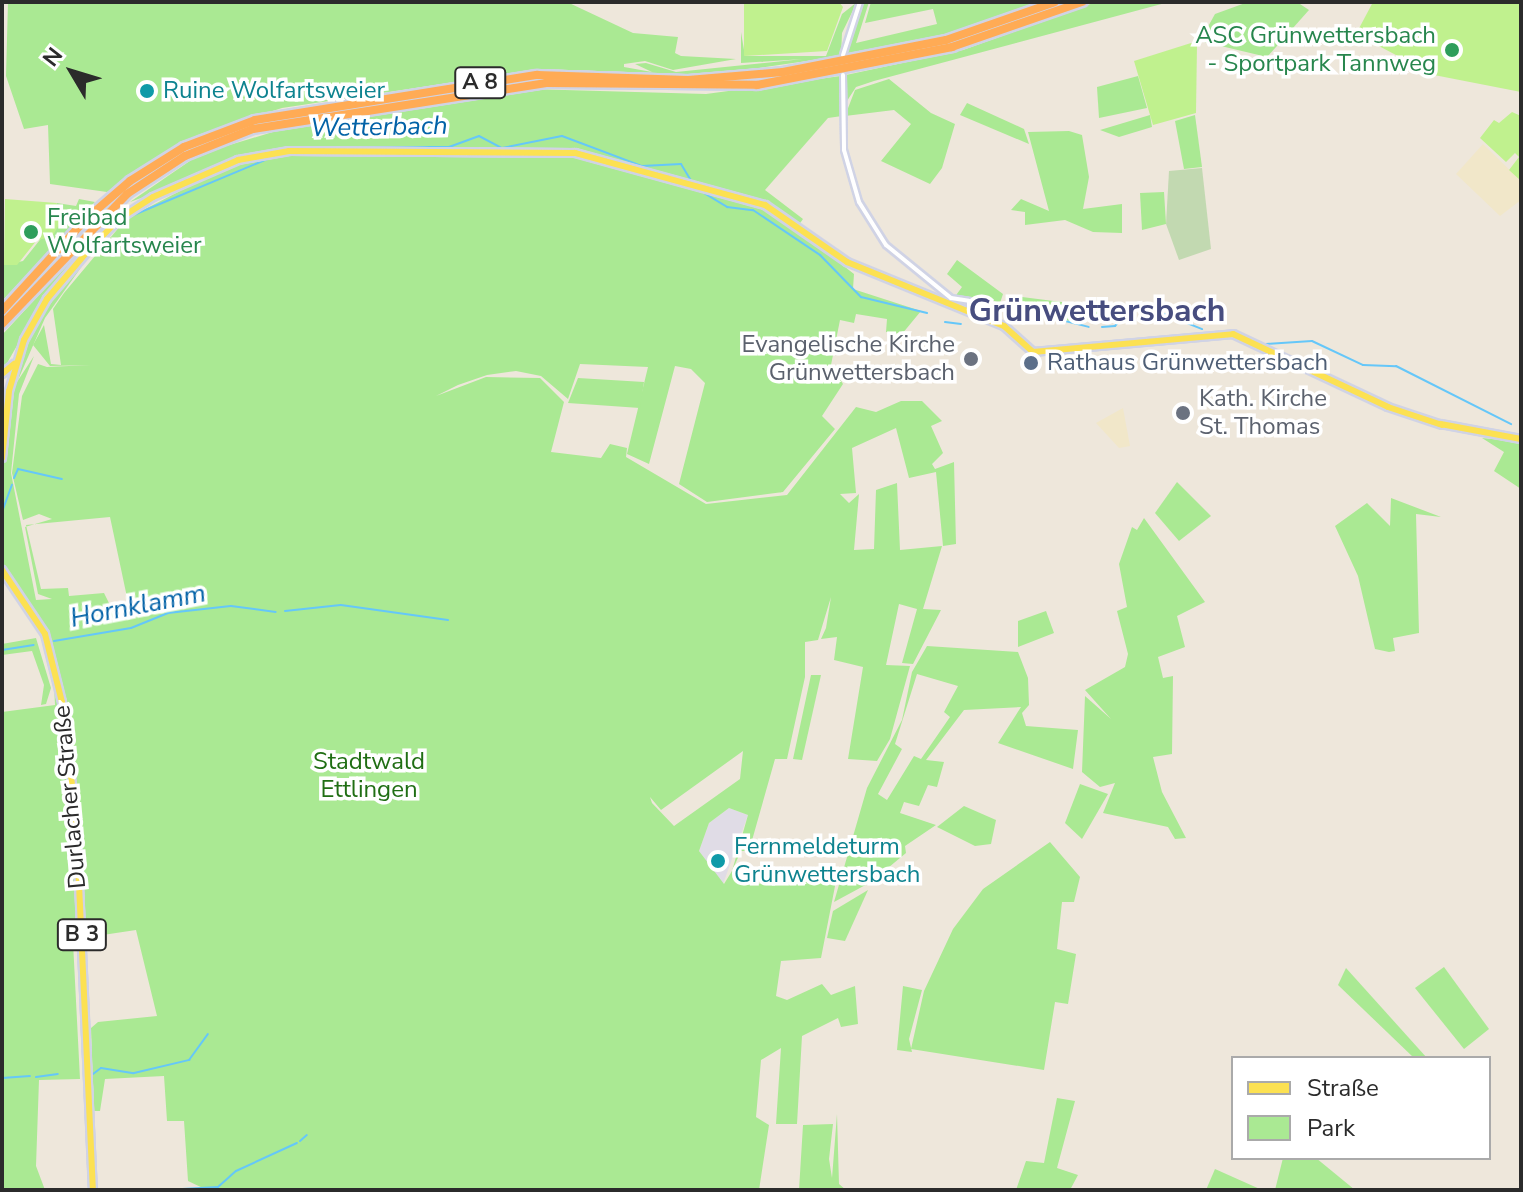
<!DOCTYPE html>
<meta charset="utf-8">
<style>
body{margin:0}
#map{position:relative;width:1523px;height:1192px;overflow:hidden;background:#eee7db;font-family:"Nunito Sans",sans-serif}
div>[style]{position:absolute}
.industrial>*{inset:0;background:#e0dce6}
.education>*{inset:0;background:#f1e7c9}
.green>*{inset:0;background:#aae993}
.cemetery>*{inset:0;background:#c2d9b1}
.pitch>*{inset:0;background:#c0f18e}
.stream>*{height:2px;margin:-1px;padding:0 1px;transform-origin:1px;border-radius:1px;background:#65c7f9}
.roads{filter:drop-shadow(2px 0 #d0d3e5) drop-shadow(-2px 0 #d0d3e5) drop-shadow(0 2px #d0d3e5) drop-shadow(0 -2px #d0d3e5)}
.minor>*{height:4px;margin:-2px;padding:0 2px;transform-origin:2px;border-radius:2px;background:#fff}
.major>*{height:6px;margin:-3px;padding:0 3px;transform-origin:3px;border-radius:3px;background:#fce152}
.highway>*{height:8px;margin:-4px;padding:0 4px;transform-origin:4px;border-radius:4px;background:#ffab55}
.dots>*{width:22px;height:22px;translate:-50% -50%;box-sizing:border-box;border:4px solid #fff;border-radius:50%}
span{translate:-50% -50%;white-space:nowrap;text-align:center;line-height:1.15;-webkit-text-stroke:7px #fff;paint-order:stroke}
.shield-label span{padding:2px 6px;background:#fff;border:2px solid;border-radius:6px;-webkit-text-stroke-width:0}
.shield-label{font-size:22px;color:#2b2b2b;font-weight:700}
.leisure-label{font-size:24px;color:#27864d}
.right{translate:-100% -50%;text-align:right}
.left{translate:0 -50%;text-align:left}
.culture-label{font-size:24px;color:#0d838f}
.worship-label{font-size:24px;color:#5b616d}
.service-label{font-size:24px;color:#4e5e75}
.park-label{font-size:24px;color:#206e14}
.street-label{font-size:24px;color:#2b2b2b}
.water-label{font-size:26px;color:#0262a7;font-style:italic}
.district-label{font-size:32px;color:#474d7f;font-weight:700}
.frame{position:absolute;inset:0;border:4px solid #2b2b2b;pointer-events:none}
.legend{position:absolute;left:1231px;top:1056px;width:260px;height:104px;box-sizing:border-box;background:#fff;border:2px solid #aaa;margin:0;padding:10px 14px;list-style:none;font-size:24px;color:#2b2b2b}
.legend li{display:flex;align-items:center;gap:16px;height:40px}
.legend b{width:40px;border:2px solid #aaa}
.north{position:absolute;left:32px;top:32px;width:80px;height:80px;-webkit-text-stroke:6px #fff;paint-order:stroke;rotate:308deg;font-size:22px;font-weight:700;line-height:32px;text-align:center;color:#2b2b2b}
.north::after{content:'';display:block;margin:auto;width:28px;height:36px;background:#2b2b2b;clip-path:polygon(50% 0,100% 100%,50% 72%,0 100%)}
</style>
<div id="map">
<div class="industrial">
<div style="clip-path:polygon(729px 808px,748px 815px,723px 884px,699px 851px,709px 823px)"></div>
</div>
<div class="education">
<div style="clip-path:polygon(1483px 144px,1521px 181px,1521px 200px,1500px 216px,1456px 174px)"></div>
<div style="clip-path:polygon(1123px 408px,1130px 446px,1119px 448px,1096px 423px)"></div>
</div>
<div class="green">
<div style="clip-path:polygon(8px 2px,567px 2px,633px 33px,678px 37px,675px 53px,681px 56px,736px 59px,673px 70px,645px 61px,624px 64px,624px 67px,652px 72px,635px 64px,646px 63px,676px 72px,803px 59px,741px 63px,741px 32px,745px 56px,826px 56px,842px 14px,857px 2px,842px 33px,841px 56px,710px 75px,541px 69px,282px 108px,198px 135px,107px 192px,50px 184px,48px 125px,24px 129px,6px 76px)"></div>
<div style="clip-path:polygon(862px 2px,869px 2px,856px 43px,937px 24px,933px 9px,865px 23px,871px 2px,1043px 2px,946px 35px,845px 55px)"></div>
<div style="clip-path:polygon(1096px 2px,1169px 2px,874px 81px,856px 87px,845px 104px,846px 75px,963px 50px)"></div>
<div style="clip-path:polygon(1248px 2px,1297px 2px,1309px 10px,1267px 57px,1200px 41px,1215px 14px)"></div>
<div style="clip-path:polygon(evenodd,841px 76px,842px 116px,828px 118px,765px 190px,803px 219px,796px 229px,854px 274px,853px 289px,921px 311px,902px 334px,886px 332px,887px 319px,856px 314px,854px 323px,840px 320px,831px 365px,843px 384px,822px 416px,835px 429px,783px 492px,707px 502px,679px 484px,705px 383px,691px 369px,675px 366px,649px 464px,627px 454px,648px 367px,580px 364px,568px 399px,541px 376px,516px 371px,487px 375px,458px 385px,436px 396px,486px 377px,540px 378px,564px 402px,551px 452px,601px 458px,610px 444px,627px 448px,626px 457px,706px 504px,787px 495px,856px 407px,876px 412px,901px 401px,922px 401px,942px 421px,931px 426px,943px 453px,932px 464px,935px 469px,954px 462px,956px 544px,943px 546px,936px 472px,909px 478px,896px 428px,852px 448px,856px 493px,840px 494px,849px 503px,859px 494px,854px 550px,874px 549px,876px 490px,897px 483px,900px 550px,942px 546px,923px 609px,941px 610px,913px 664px,902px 663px,917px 609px,899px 604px,886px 665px,910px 666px,890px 739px,877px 761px,848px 759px,863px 667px,834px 660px,837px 637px,821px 639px,826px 628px,831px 597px,818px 640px,805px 642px,805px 677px,787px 759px,775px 759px,749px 851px,741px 851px,732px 871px,748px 815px,729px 808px,709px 823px,699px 851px,724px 884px,732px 871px,750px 884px,836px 881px,821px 958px,781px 961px,776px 996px,787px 1000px,822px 984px,831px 995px,855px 986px,858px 1024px,841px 1027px,838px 1018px,802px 1036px,797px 1124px,776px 1124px,781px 1048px,761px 1060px,756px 1117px,769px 1125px,759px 1190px,207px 1190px,188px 1181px,184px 1121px,167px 1121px,164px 1076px,105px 1079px,100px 1111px,94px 1111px,91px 1028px,98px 1022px,157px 1016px,136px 930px,96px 936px,92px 948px,85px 939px,73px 942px,80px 1079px,39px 1080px,36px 1166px,45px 1190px,2px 1190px,2px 712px,55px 705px,54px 685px,65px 703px,48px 636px,2px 567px,2px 467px,13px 388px,34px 356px,19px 394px,11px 473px,36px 600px,52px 599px,38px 594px,25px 527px,52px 519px,39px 514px,23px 520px,12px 473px,22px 396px,38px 364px,47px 367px,91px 365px,50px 366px,33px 345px,44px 325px,51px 364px,61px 365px,53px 309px,64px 293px,126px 219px,180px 191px,177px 185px,130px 202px,200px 154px,286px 128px,529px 89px,706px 94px,841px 76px,110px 517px,128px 602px,110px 605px,104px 593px,69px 596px,68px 588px,41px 589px,26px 525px,110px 517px,841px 76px,743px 751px,740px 779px,674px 826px,652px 803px,650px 797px,661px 810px,743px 751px)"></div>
<div style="clip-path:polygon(1138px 76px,1147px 108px,1099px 118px,1097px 87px)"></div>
<div style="clip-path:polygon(889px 79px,931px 113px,955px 124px,942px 168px,930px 184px,881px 161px,911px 124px,894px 110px,845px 116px,855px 90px)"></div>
<div style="clip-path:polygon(967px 103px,1024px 129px,1029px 144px,960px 115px)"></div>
<div style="clip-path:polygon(1150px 115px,1152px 127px,1119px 137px,1100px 130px)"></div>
<div style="clip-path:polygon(1195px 115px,1202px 167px,1184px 169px,1175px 121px)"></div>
<div style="clip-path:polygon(1069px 131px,1082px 135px,1089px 177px,1083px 209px,1122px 204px,1122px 233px,1093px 232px,1065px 220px,1025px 225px,1025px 212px,1011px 210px,1021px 199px,1049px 211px,1028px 132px)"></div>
<div style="clip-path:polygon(1164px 192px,1166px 224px,1142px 230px,1140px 193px)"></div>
<div style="clip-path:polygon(79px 199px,95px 202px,2px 301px,2px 218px,4px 265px,23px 261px,59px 216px,53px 210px,57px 203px,76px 206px)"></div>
<div style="clip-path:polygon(110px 218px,44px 298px,2px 372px,2px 335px)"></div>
<div style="clip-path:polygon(97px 245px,45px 318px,18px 380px,23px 347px,49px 300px)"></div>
<div style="clip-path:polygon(957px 260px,1003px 294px,1000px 303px,979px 296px,976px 303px,954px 298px,962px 287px,947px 274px)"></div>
<div style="clip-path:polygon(1022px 297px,1101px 307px,1101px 315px,1075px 322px,1039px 314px,1037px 306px,1021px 303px)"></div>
<div style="clip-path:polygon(578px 378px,644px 382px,640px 408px,568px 403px)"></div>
<div style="clip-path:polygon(1482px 438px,1521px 442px,1521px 489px,1494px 471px,1504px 452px)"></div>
<div style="clip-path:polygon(1177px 482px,1211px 516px,1179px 541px,1155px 513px)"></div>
<div style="clip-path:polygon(1391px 498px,1441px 517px,1416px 514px,1419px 633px,1393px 638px,1395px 651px,1389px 652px,1375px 649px,1358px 576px,1335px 526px,1367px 503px,1390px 526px)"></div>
<div style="clip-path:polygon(1144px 518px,1205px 602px,1177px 616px,1185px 647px,1158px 657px,1163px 678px,1173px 676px,1172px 754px,1153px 757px,1162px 792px,1186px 838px,1175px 839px,1168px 827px,1103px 813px,1115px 783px,1100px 787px,1082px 772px,1085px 696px,1111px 719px,1085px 690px,1125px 667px,1128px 654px,1117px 611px,1127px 607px,1119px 564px,1132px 527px,1137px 530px)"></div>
<div style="clip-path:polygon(1046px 611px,1054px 633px,1018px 647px,1018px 621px)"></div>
<div style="clip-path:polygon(36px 638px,51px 688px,46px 704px,41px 705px,44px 685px,32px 651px,2px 655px,2px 644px)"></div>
<div style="clip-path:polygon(evenodd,927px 646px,1018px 652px,1028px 678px,1029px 705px,1022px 713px,1026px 726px,1078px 730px,1073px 769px,998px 743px,1021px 707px,964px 710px,926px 760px,944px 762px,937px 787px,928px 785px,919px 806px,904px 802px,900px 813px,936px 825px,905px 846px,906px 853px,871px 882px,834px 902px,867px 788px,902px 720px,912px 672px,927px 646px,917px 674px,958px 686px,944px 712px,950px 717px,921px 759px,914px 756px,887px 800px,878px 794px,902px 749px,895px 744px,917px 674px)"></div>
<div style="clip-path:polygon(811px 675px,821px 675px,802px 760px,793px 759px)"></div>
<div style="clip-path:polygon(1080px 784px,1108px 794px,1082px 839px,1065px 823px)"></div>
<div style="clip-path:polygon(964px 806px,996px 820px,991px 844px,975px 846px,937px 827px)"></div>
<div style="clip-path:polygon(1050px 842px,1080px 877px,1074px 902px,1062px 902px,1057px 949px,1076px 954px,1068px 1004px,1055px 1002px,1044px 1070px,911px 1049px,924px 991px,953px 929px,983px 889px)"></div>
<div style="clip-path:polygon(868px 890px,845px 941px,827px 938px,833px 911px)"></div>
<div style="clip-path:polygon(1444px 967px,1489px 1029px,1464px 1049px,1415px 988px)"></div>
<div style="clip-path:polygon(1346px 968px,1427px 1058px,1414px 1058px,1338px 985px)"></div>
<div style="clip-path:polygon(903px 986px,922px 990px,909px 1039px,912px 1052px,897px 1050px)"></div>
<div style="clip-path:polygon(1057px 1098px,1075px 1101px,1057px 1168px,1078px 1175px,1070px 1190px,1016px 1190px,1026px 1161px,1044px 1163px)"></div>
<div style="clip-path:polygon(837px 1114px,839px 1184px,846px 1190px,799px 1190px,803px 1125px,833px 1124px,829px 1159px,832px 1178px)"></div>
<div style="clip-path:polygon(1283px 1158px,1316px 1158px,1355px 1190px,1275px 1190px)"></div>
<div style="clip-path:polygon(1215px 1169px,1262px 1190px,1206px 1190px)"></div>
</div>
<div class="cemetery">
<div style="clip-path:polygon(1202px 168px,1211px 249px,1179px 260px,1166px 224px,1169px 171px)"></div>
</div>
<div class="pitch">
<div style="clip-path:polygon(744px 2px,839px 2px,843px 7px,827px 51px,744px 56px)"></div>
<div style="clip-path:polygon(1373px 2px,1521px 2px,1521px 92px,1434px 75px,1356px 34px)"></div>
<div style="clip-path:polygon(1191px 43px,1197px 44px,1196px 113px,1153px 125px,1134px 61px)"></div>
<div style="clip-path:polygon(1512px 112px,1521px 116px,1521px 181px,1509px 170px,1519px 157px,1515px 153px,1506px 162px,1480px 138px,1494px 120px,1499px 123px)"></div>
<div style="clip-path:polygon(5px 199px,57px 203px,53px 210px,61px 221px,52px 237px,37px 240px,17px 265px,4px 265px)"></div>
</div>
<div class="stream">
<div style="left:295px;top:147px;width:154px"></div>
<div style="left:449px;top:147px;width:32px;rotate:-20deg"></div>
<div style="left:479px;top:136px;width:26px;rotate:28deg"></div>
<div style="left:502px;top:148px;width:61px;rotate:-11.3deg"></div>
<div style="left:562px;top:136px;width:85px;rotate:20.6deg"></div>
<div style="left:642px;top:166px;width:39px;rotate:-3deg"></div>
<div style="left:681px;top:164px;width:21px;rotate:59deg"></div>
<div style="left:694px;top:187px;width:39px;rotate:31deg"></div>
<div style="left:727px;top:207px;width:26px;rotate:7deg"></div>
<div style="left:753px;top:210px;width:81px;rotate:33.9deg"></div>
<div style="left:820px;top:255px;width:59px;rotate:45.7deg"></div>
<div style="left:861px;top:297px;width:68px;rotate:13.6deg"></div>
<div style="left:81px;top:209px;width:10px;rotate:11deg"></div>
<div style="left:124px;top:219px;width:158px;rotate:-22.7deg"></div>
<div style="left:945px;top:322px;width:16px;rotate:7deg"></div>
<div style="left:1018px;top:322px;width:28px;rotate:-13deg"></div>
<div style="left:1045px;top:316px;width:45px;rotate:14deg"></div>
<div style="left:1102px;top:327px;width:13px;rotate:-4deg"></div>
<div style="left:1115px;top:326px;width:22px;rotate:-51deg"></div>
<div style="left:1129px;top:309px;width:23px"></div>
<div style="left:1152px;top:309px;width:54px;rotate:21.8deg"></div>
<div style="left:1266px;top:344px;width:46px;rotate:-3.7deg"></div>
<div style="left:1312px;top:341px;width:56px;rotate:25.2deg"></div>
<div style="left:1363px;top:365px;width:33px;rotate:2deg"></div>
<div style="left:1396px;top:366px;width:129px;rotate:26.8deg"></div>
<div style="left:14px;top:478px;width:10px;rotate:-66deg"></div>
<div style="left:18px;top:469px;width:45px;rotate:12.8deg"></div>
<div style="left:2px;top:512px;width:29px;rotate:-70deg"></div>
<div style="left:285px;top:611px;width:56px;rotate:-6.1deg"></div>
<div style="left:341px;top:605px;width:108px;rotate:8deg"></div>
<div style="left:54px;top:641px;width:78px;rotate:-9.6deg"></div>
<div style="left:131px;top:628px;width:40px;rotate:-22deg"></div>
<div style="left:168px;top:613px;width:63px;rotate:-6.3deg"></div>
<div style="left:231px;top:606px;width:45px;rotate:7.6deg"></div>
<div style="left:2px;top:650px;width:32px;rotate:-9deg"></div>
<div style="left:93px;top:1074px;width:10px;rotate:-37deg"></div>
<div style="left:101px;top:1068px;width:33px;rotate:9deg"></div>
<div style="left:134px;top:1073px;width:57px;rotate:-13.3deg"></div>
<div style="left:189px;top:1060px;width:32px;rotate:-54deg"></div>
<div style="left:36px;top:1077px;width:22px;rotate:-8deg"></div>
<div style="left:2px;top:1078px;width:28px;rotate:-4deg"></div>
<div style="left:300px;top:1141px;width:9px;rotate:-41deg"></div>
<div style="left:165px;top:1190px;width:53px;rotate:-3.2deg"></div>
<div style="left:218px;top:1187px;width:24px;rotate:-42deg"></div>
<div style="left:236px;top:1171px;width:67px;rotate:-24.7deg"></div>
</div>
<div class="roads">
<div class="minor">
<div style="left:843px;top:55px;width:56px;rotate:-72.2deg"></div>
<div style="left:843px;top:75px;width:75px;rotate:89.2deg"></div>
<div style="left:844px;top:150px;width:54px;rotate:73.9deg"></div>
<div style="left:859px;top:202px;width:51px;rotate:57.9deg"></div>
<div style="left:886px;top:245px;width:84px;rotate:39.2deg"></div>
<div style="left:951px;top:298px;width:18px;rotate:9deg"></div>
<div style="left:969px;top:301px;width:9px;rotate:90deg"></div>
</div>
<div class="major">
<div style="left:2px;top:374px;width:16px;rotate:-40deg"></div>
<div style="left:1441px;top:424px;width:81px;rotate:10.6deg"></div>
<div style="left:2px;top:458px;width:67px;rotate:-84deg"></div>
<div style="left:9px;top:391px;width:53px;rotate:-73.6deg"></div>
<div style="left:24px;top:340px;width:47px;rotate:-60.7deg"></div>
<div style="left:47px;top:299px;width:60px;rotate:-49.7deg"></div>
<div style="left:86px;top:253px;width:47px;rotate:-45.9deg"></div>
<div style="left:119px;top:219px;width:40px;rotate:-32.9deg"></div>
<div style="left:153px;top:197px;width:93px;rotate:-23.5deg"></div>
<div style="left:238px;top:160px;width:52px;rotate:-10deg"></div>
<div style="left:289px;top:151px;width:286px;rotate:0.4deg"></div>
<div style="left:575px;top:153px;width:197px;rotate:15.3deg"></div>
<div style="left:765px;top:205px;width:100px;rotate:34.8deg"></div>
<div style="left:847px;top:262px;width:170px;rotate:22.2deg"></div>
<div style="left:1004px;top:326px;width:39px;rotate:42deg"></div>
<div style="left:1033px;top:352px;width:201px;rotate:-5.1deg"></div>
<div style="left:1233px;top:334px;width:171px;rotate:25.2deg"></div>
<div style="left:1388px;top:407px;width:57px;rotate:18.4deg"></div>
<div style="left:2px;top:570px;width:77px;rotate:56.1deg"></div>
<div style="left:45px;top:634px;width:70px;rotate:76deg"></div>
<div style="left:62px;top:702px;width:117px;rotate:83.1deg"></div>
<div style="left:76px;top:818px;width:372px;rotate:87.4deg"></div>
</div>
<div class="highway">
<div style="left:2px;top:311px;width:125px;rotate:-47.6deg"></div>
<div style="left:86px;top:219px;width:58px;rotate:-40.8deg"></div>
<div style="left:130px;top:181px;width:64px;rotate:-32.2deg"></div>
<div style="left:184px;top:147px;width:76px;rotate:-20.8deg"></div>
<div style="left:255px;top:120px;width:286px;rotate:-9.1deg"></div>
<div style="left:537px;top:75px;width:151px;rotate:1.9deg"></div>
<div style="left:688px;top:80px;width:95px;rotate:-4.8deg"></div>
<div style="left:783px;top:72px;width:166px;rotate:-11.1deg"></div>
<div style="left:946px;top:40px;width:115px;rotate:-19.2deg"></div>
<div style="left:2px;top:324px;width:180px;rotate:-46.1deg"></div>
<div style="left:127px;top:194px;width:69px;rotate:-33.2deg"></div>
<div style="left:185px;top:156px;width:73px;rotate:-21.7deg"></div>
<div style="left:253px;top:129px;width:297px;rotate:-8.9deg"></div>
<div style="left:546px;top:83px;width:211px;rotate:0.5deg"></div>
<div style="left:757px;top:85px;width:199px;rotate:-11deg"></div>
<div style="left:952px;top:47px;width:138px;rotate:-19.1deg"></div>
</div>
</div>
<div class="dots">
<div style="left:1452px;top:50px;background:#2e9e5b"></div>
<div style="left:147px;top:91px;background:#0f9aa8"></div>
<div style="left:31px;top:232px;background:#2e9e5b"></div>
<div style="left:971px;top:359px;background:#6b7280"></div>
<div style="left:1031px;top:363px;background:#5c6f8a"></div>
<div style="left:1183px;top:413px;background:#6b7280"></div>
<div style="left:718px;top:861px;background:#0f9aa8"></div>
</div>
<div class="shield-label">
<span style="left:480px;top:83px">A 8</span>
<span style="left:82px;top:935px">B 3</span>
</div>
<div class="leisure-label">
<span class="right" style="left:1436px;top:50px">ASC Grünwettersbach<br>- Sportpark Tannweg</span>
<span class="left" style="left:47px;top:232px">Freibad<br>Wolfartsweier</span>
</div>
<div class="culture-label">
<span class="left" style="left:163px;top:91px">Ruine Wolfartsweier</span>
<span class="left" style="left:734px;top:861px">Fernmeldeturm<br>Grünwettersbach</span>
</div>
<div class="worship-label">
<span class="right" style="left:955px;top:359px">Evangelische Kirche<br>Grünwettersbach</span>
<span class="left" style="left:1199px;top:413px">Kath. Kirche<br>St. Thomas</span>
</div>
<div class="service-label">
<span class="left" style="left:1047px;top:363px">Rathaus Grünwettersbach</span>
</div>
<div class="park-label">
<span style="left:369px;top:776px">Stadtwald<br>Ettlingen</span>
</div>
<div class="street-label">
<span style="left:70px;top:797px;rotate:-95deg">Durlacher Straße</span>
</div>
<div class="water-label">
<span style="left:379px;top:127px;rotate:-1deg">Wetterbach</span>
<span style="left:138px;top:606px;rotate:-11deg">Hornklamm</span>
</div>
<div class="district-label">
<span style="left:1097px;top:311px">Grünwettersbach</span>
</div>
<div class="frame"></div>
<ul class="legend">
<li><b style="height:10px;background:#fce152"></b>Straße</li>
<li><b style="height:22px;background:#aae993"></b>Park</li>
</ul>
<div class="north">N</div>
</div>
